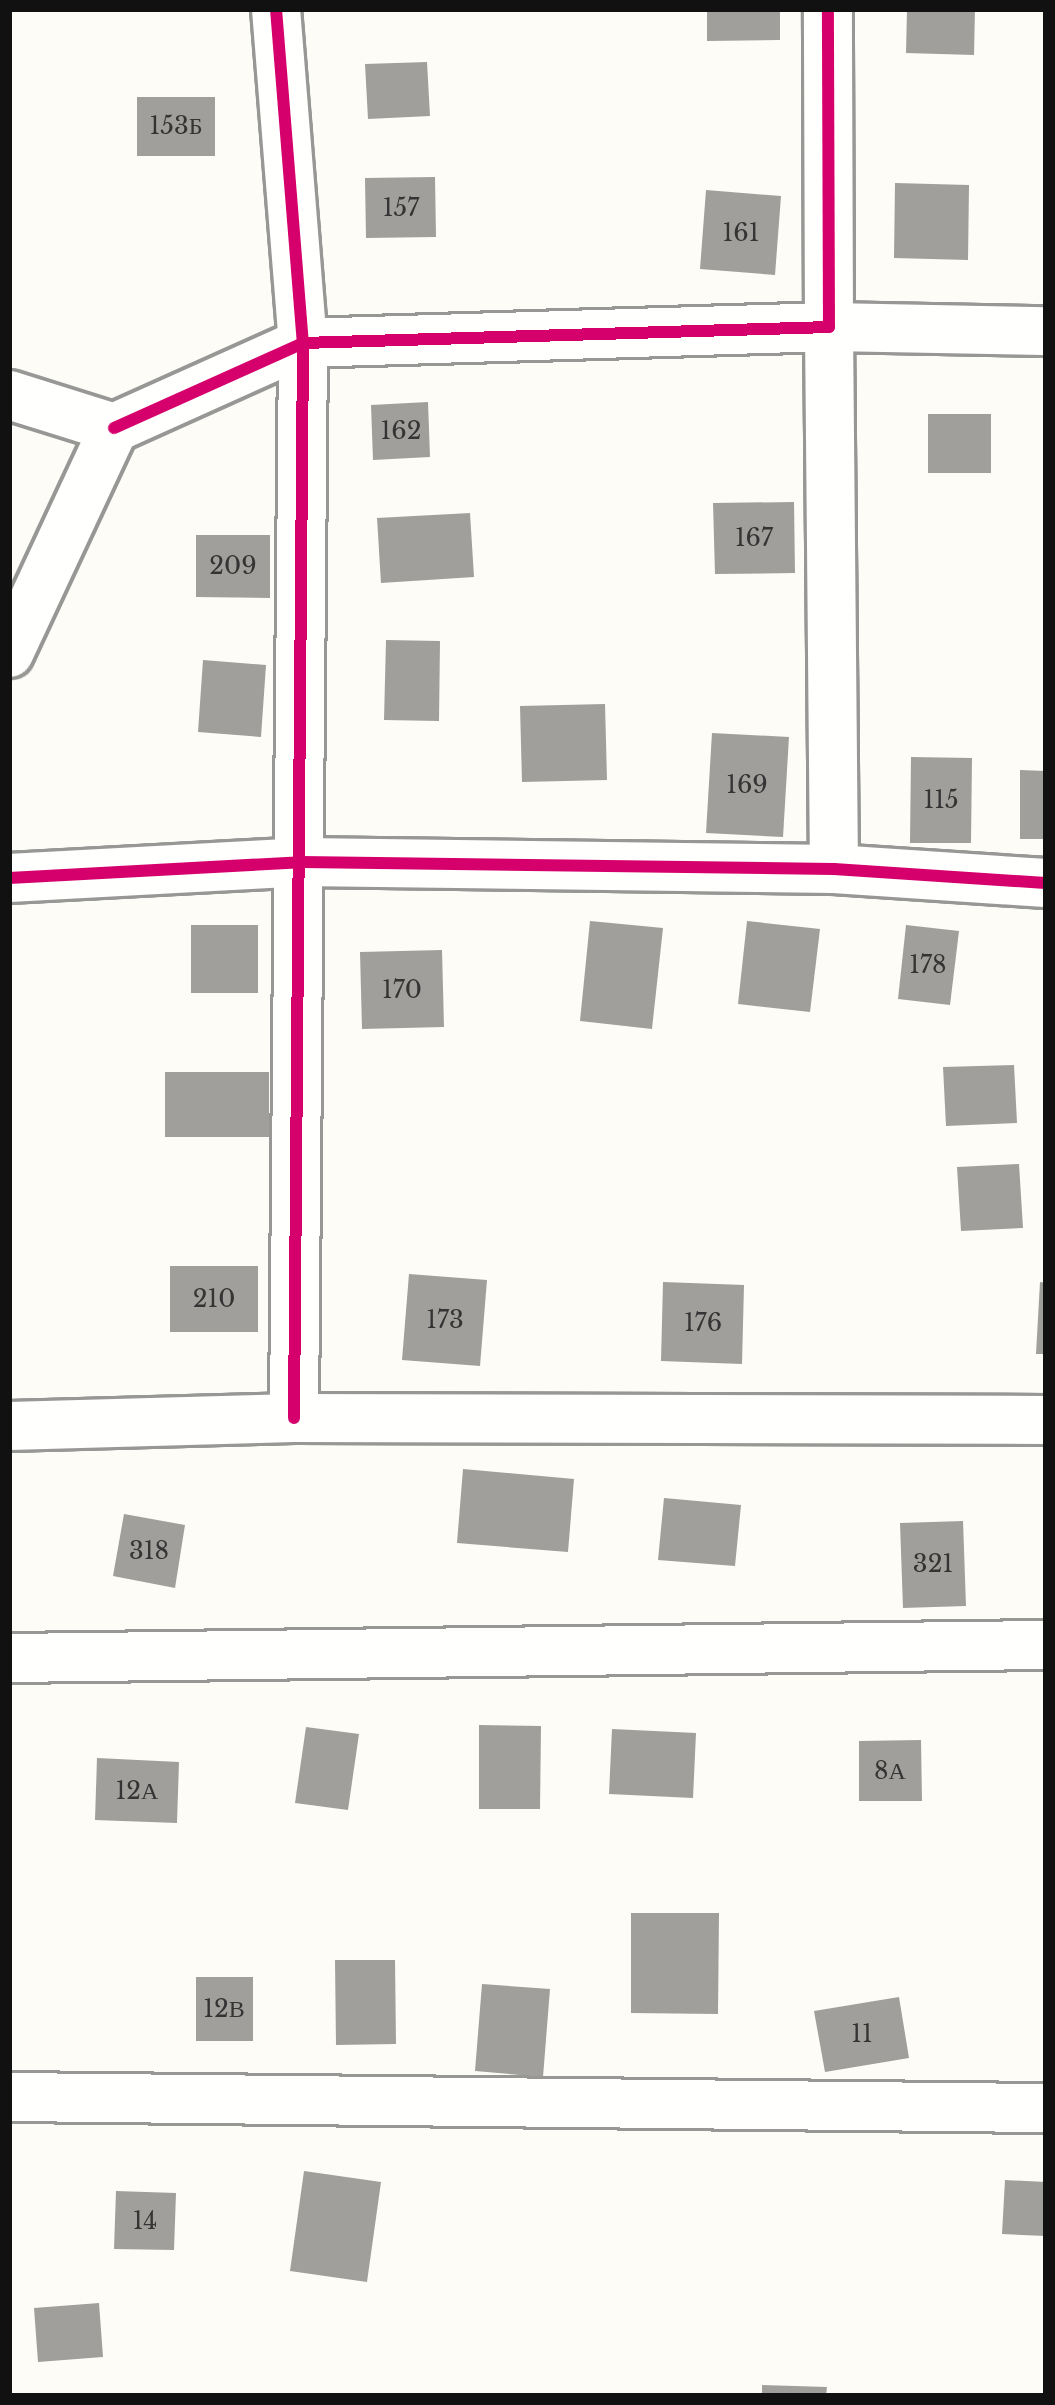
<!DOCTYPE html>
<meta charset="utf-8">
<style>
body{margin:0}
#map{position:relative;width:1055px;height:2405px;overflow:hidden;background:#fdfcf7;font-family:"Libre Baskerville",serif}
div>[style]{position:absolute}
.building>*{inset:0;background:#a19f9c}
.roads{filter:drop-shadow(3px 0 #979795) drop-shadow(-3px 0 #979795) drop-shadow(0 3px #979795) drop-shadow(0 -3px #979795)}
.minor>*{height:48px;margin:-24px;padding:0 24px;transform-origin:24px;border-radius:24px;background:#fffffe}
.cycleway>*{height:12px;margin:-6px;padding:0 6px;transform-origin:6px;border-radius:6px;background:#d6006c}
span{translate:-50% -50%;white-space:nowrap;text-align:center;line-height:1.15;-webkit-text-stroke:12px #fff;paint-order:stroke}
.number-label{font-size:24px;color:#353434}
.number-label span{-webkit-text-stroke-width:0}
.frame{position:absolute;inset:0;border:12px solid #111;pointer-events:none}
</style>
<div id="map">
<div class="building">
<div style="clip-path:polygon(707px 9px,780px 9px,780px 40px,707px 41px)"></div>
<div style="clip-path:polygon(907px 9px,975px 9px,974px 55px,906px 53px)"></div>
<div style="clip-path:polygon(427px 62px,430px 116px,368px 119px,365px 64px)"></div>
<div style="clip-path:polygon(137px 97px,215px 97px,215px 156px,137px 156px)"></div>
<div style="clip-path:polygon(435px 177px,436px 237px,366px 238px,365px 178px)"></div>
<div style="clip-path:polygon(895px 183px,969px 185px,968px 260px,894px 258px)"></div>
<div style="clip-path:polygon(706px 190px,781px 196px,775px 275px,700px 269px)"></div>
<div style="clip-path:polygon(428px 402px,430px 457px,373px 460px,371px 405px)"></div>
<div style="clip-path:polygon(928px 414px,991px 414px,991px 473px,928px 473px)"></div>
<div style="clip-path:polygon(794px 502px,795px 573px,715px 574px,713px 503px)"></div>
<div style="clip-path:polygon(470px 513px,474px 577px,381px 583px,377px 518px)"></div>
<div style="clip-path:polygon(196px 535px,270px 535px,270px 598px,196px 597px)"></div>
<div style="clip-path:polygon(386px 640px,440px 641px,439px 721px,384px 720px)"></div>
<div style="clip-path:polygon(203px 660px,266px 665px,261px 737px,198px 732px)"></div>
<div style="clip-path:polygon(605px 704px,607px 780px,522px 782px,520px 706px)"></div>
<div style="clip-path:polygon(712px 733px,789px 737px,783px 837px,706px 833px)"></div>
<div style="clip-path:polygon(911px 757px,972px 758px,971px 843px,910px 843px)"></div>
<div style="clip-path:polygon(1020px 770px,1046px 771px,1046px 839px,1020px 839px)"></div>
<div style="clip-path:polygon(590px 921px,663px 928px,652px 1029px,580px 1021px)"></div>
<div style="clip-path:polygon(747px 921px,820px 929px,810px 1012px,738px 1004px)"></div>
<div style="clip-path:polygon(191px 925px,258px 925px,258px 993px,191px 993px)"></div>
<div style="clip-path:polygon(906px 925px,959px 931px,950px 1005px,898px 999px)"></div>
<div style="clip-path:polygon(442px 950px,444px 1027px,362px 1029px,360px 952px)"></div>
<div style="clip-path:polygon(1014px 1065px,1017px 1123px,946px 1126px,943px 1067px)"></div>
<div style="clip-path:polygon(165px 1072px,269px 1072px,269px 1137px,165px 1137px)"></div>
<div style="clip-path:polygon(1019px 1164px,1023px 1228px,961px 1231px,957px 1167px)"></div>
<div style="clip-path:polygon(170px 1266px,258px 1266px,258px 1332px,170px 1332px)"></div>
<div style="clip-path:polygon(409px 1274px,487px 1280px,480px 1366px,402px 1360px)"></div>
<div style="clip-path:polygon(663px 1282px,744px 1285px,742px 1364px,661px 1361px)"></div>
<div style="clip-path:polygon(1040px 1282px,1046px 1283px,1046px 1354px,1036px 1354px)"></div>
<div style="clip-path:polygon(463px 1469px,574px 1479px,568px 1552px,457px 1543px)"></div>
<div style="clip-path:polygon(664px 1498px,741px 1505px,735px 1566px,658px 1560px)"></div>
<div style="clip-path:polygon(124px 1514px,185px 1525px,175px 1588px,113px 1576px)"></div>
<div style="clip-path:polygon(963px 1521px,966px 1606px,903px 1608px,900px 1523px)"></div>
<div style="clip-path:polygon(479px 1725px,541px 1726px,540px 1809px,479px 1809px)"></div>
<div style="clip-path:polygon(306px 1727px,359px 1734px,348px 1810px,295px 1803px)"></div>
<div style="clip-path:polygon(612px 1729px,696px 1733px,693px 1798px,609px 1794px)"></div>
<div style="clip-path:polygon(921px 1740px,922px 1801px,859px 1801px,859px 1741px)"></div>
<div style="clip-path:polygon(97px 1758px,179px 1762px,177px 1823px,95px 1820px)"></div>
<div style="clip-path:polygon(631px 1913px,719px 1913px,718px 2014px,631px 2013px)"></div>
<div style="clip-path:polygon(335px 1960px,395px 1960px,396px 2044px,336px 2045px)"></div>
<div style="clip-path:polygon(196px 1977px,253px 1977px,253px 2041px,196px 2041px)"></div>
<div style="clip-path:polygon(482px 1984px,550px 1989px,543px 2077px,475px 2071px)"></div>
<div style="clip-path:polygon(899px 1997px,909px 2058px,825px 2072px,814px 2011px)"></div>
<div style="clip-path:polygon(304px 2171px,381px 2182px,367px 2282px,290px 2271px)"></div>
<div style="clip-path:polygon(1005px 2180px,1046px 2182px,1046px 2236px,1002px 2234px)"></div>
<div style="clip-path:polygon(116px 2191px,176px 2193px,174px 2250px,114px 2249px)"></div>
<div style="clip-path:polygon(99px 2303px,103px 2357px,38px 2362px,34px 2308px)"></div>
<div style="clip-path:polygon(762px 2385px,827px 2387px,826px 2396px,762px 2396px)"></div>
</div>
<div class="roads">
<div class="minor">
<div style="left:276px;top:9px;width:335px;rotate:85.4deg"></div>
<div style="left:303px;top:343px;width:1075px;rotate:90.48deg"></div>
<div style="left:9px;top:395px;width:110px;rotate:17.4deg"></div>
<div style="left:114px;top:428px;width:207px;rotate:-24.2deg"></div>
<div style="left:303px;top:343px;width:526px;rotate:-1.74deg"></div>
<div style="left:829px;top:327px;width:318px;rotate:-90.2deg"></div>
<div style="left:9px;top:653px;width:248px;rotate:-65deg"></div>
<div style="left:834px;top:869px;width:542px;rotate:-90.53deg"></div>
<div style="left:829px;top:327px;width:217px;rotate:1.1deg"></div>
<div style="left:9px;top:878px;width:292px;rotate:-3.1deg"></div>
<div style="left:301px;top:862px;width:533px;rotate:0.75deg"></div>
<div style="left:834px;top:869px;width:212px;rotate:3.8deg"></div>
<div style="left:9px;top:1426px;width:285px;rotate:-1.6deg"></div>
<div style="left:294px;top:1418px;width:752px;rotate:0.15deg"></div>
<div style="left:9px;top:1658px;width:1037px;rotate:-0.72deg"></div>
<div style="left:9px;top:2097px;width:1037px;rotate:0.61deg"></div>
</div>
</div>
<div class="cycleway">
<div style="left:276px;top:9px;width:335px;rotate:85.4deg"></div>
<div style="left:303px;top:343px;width:1075px;rotate:90.48deg"></div>
<div style="left:114px;top:428px;width:207px;rotate:-24.2deg"></div>
<div style="left:303px;top:343px;width:526px;rotate:-1.74deg"></div>
<div style="left:829px;top:327px;width:318px;rotate:-90.2deg"></div>
<div style="left:9px;top:878px;width:292px;rotate:-3.1deg"></div>
<div style="left:301px;top:862px;width:533px;rotate:0.75deg"></div>
<div style="left:834px;top:869px;width:212px;rotate:3.8deg"></div>
</div>
<div class="number-label">
<span style="left:176px;top:126px">153Б</span>
<span style="left:401px;top:208px">157</span>
<span style="left:741px;top:233px">161</span>
<span style="left:401px;top:431px">162</span>
<span style="left:754px;top:538px">167</span>
<span style="left:233px;top:566px">209</span>
<span style="left:747px;top:785px">169</span>
<span style="left:941px;top:800px">115</span>
<span style="left:928px;top:965px">178</span>
<span style="left:402px;top:990px">170</span>
<span style="left:214px;top:1299px">210</span>
<span style="left:445px;top:1320px">173</span>
<span style="left:703px;top:1323px">176</span>
<span style="left:149px;top:1551px">318</span>
<span style="left:933px;top:1564px">321</span>
<span style="left:890px;top:1771px">8А</span>
<span style="left:137px;top:1791px">12А</span>
<span style="left:224px;top:2009px">12В</span>
<span style="left:862px;top:2034px">11</span>
<span style="left:145px;top:2221px">14</span>
</div>
<div class="frame"></div>
</div>
